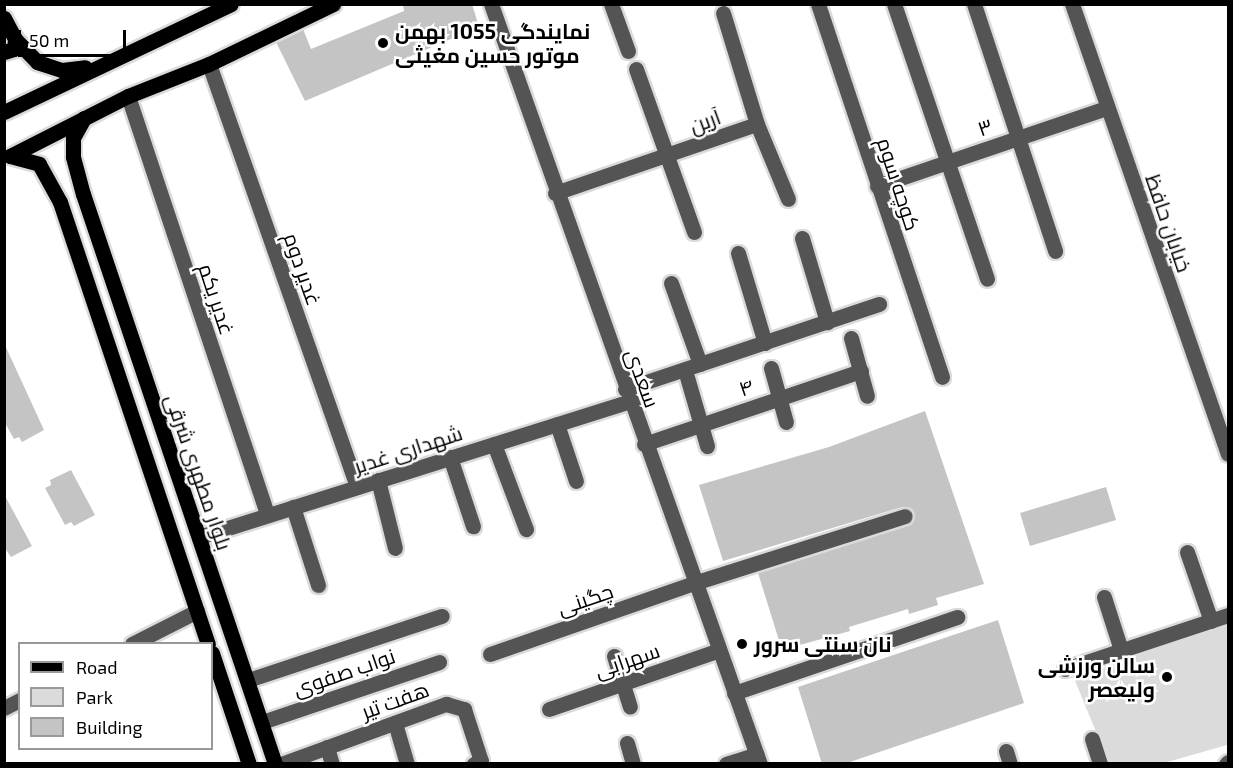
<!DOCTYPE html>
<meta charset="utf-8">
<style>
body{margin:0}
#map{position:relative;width:1233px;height:768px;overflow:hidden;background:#fff;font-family:"Exo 2",Cairo,sans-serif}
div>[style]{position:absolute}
.green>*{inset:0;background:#dbdbdb}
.building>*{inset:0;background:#c4c4c4}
.roads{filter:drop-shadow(2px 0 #dbdbdb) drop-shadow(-2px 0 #dbdbdb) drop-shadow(0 2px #dbdbdb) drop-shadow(0 -2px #dbdbdb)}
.minor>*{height:15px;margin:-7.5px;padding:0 7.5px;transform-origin:7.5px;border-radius:7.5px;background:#545454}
.major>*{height:15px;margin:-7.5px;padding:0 7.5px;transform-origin:7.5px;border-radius:7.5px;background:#000}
.dots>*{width:16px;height:16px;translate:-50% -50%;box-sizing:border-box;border:3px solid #fff;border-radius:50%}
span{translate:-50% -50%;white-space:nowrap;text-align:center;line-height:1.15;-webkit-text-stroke:5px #fff;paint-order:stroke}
.poi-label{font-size:21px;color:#000;font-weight:700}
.left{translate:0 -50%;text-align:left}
.right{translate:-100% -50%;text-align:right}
.street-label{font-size:21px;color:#000}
.frame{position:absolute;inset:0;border:6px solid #000;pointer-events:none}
.legend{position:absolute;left:18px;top:642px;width:195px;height:108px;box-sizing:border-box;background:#fff;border:2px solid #999;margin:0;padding:8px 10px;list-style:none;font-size:18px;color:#000}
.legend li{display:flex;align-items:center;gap:12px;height:30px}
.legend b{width:30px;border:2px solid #999}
.scale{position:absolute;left:18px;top:30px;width:108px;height:27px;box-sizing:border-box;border:3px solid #000;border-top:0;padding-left:8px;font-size:18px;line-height:21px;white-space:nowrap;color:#000;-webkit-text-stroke:4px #fff;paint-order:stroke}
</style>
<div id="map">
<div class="green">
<div style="clip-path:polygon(1228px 626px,1227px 745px,1164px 763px,1109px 763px,1073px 676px)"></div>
</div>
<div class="building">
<div style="clip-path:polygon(403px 4px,472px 4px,479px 27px,305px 101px,276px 42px,303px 29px,311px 49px,404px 11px)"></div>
<div style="clip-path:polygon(4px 343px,44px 430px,22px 442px,19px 437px,14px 439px,4px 421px)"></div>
<div style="clip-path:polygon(925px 411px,984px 584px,936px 598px,938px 605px,909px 614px,908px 609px,849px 627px,850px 631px,782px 650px,758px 573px,908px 525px,914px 513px,902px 507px,723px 561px,699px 485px,829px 447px)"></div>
<div style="clip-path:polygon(71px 470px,95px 515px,74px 526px,71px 522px,65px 525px,45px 488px,51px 485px,50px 480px)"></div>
<div style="clip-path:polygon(1106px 487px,1116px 520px,1030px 546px,1020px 513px)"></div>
<div style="clip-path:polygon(4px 494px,32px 546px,11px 557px,4px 547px)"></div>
<div style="clip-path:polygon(998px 620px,1024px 703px,844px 764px,822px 764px,798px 687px)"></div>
</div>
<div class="roads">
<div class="minor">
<div style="left:491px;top:4px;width:806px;rotate:70.51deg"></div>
<div style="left:611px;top:4px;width:50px;rotate:70.1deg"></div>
<div style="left:818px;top:4px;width:393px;rotate:71.6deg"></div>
<div style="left:894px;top:4px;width:290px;rotate:71.3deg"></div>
<div style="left:974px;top:4px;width:260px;rotate:71.8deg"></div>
<div style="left:1072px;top:4px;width:476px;rotate:70.9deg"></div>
<div style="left:209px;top:64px;width:448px;rotate:70.7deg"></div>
<div style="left:636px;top:69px;width:173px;rotate:70.4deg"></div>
<div style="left:128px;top:96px;width:441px;rotate:71.6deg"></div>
<div style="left:757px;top:124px;width:81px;rotate:67.5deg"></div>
<div style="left:877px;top:186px;width:242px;rotate:-18.8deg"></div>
<div style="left:555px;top:193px;width:213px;rotate:-18.9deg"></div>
<div style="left:757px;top:124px;width:116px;rotate:-107deg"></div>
<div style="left:802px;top:238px;width:88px;rotate:73.4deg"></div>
<div style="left:738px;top:253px;width:94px;rotate:73.3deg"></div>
<div style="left:671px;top:283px;width:86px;rotate:70.3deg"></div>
<div style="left:851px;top:338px;width:60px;rotate:74.6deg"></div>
<div style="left:771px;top:368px;width:56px;rotate:74.5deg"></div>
<div style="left:687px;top:377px;width:72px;rotate:73.8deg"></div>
<div style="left:625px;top:389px;width:268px;rotate:-18.5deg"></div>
<div style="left:557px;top:424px;width:60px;rotate:71.6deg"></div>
<div style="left:494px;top:444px;width:91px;rotate:69.4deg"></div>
<div style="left:644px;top:444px;width:229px;rotate:-18.6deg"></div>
<div style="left:450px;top:457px;width:73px;rotate:71.6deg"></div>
<div style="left:378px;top:480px;width:70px;rotate:76deg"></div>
<div style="left:293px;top:507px;width:82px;rotate:72.2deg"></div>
<div style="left:199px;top:537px;width:452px;rotate:-17.5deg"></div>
<div style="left:1187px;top:552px;width:73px;rotate:70.8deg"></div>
<div style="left:1104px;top:597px;width:56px;rotate:72.2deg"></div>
<div style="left:132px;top:644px;width:73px;rotate:-26.9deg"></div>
<div style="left:490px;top:654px;width:216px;rotate:-19.2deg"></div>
<div style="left:694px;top:583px;width:221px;rotate:-17.6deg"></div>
<div style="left:614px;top:656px;width:53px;rotate:72.6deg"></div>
<div style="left:1065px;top:669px;width:172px;rotate:-18.3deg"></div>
<div style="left:248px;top:680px;width:204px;rotate:-18.3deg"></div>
<div style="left:734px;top:693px;width:236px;rotate:-18.8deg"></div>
<div style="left:4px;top:708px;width:18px;rotate:-27deg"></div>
<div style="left:549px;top:709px;width:180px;rotate:-19.1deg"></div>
<div style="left:262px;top:722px;width:187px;rotate:-18.7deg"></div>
<div style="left:395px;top:723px;width:43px;rotate:73.7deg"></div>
<div style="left:1092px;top:739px;width:26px;rotate:72deg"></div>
<div style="left:627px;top:743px;width:22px;rotate:74deg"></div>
<div style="left:327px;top:747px;width:18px;rotate:74deg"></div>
<div style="left:1006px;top:751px;width:14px;rotate:73deg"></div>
<div style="left:281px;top:764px;width:176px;rotate:-20deg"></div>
<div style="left:446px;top:704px;width:19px;rotate:16deg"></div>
<div style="left:464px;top:709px;width:55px;rotate:71.9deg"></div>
<div style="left:481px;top:761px;width:8px;rotate:157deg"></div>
<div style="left:726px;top:764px;width:32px;rotate:-18deg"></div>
<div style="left:1226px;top:764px;width:3px;rotate:-45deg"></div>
</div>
<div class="major">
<div style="left:4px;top:18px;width:24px;rotate:62deg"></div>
<div style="left:15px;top:39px;width:32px;rotate:46deg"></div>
<div style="left:37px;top:62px;width:26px;rotate:18deg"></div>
<div style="left:62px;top:70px;width:23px;rotate:-7deg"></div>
<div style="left:4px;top:52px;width:10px;rotate:-17deg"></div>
<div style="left:14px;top:49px;width:10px;rotate:-84deg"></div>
<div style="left:4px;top:112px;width:251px;rotate:-25.4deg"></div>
<div style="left:84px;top:118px;width:23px;rotate:119deg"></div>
<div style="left:73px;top:138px;width:19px;rotate:90deg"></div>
<div style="left:73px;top:157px;width:38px;rotate:75deg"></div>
<div style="left:83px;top:194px;width:601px;rotate:71.38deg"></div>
<div style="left:10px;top:156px;width:30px;rotate:15deg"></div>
<div style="left:39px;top:164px;width:43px;rotate:61.1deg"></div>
<div style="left:60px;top:202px;width:466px;rotate:71.5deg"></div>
<div style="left:10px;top:156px;width:132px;rotate:-27deg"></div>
<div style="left:128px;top:96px;width:87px;rotate:-21.6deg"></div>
<div style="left:209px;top:64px;width:138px;rotate:-25.8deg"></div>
<div style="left:212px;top:653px;width:117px;rotate:71.6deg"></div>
</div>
</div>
<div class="dots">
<div style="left:383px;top:43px;background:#000"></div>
<div style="left:742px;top:644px;background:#000"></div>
<div style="left:1167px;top:677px;background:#000"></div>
</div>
<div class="poi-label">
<span class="left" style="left:395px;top:43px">نمایندگی 1055 بهمن<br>موتور حسین مغیثی</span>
<span class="left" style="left:754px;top:644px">نان سنتی سرور</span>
<span class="right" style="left:1155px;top:677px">سالن ورزشی<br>ولیعصر</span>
</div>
<div class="street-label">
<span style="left:705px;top:121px;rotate:-20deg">آرین</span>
<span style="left:985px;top:127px;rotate:-19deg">۳</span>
<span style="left:899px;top:184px;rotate:72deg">کوچه سوم</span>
<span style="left:1169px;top:223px;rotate:71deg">خیابان حافظ</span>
<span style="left:303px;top:269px;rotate:71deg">غدیر دوم</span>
<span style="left:217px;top:299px;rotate:72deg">غدیر یکم</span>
<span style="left:643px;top:378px;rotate:70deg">سعدی</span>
<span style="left:746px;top:387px;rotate:-19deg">۴</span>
<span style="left:408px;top:449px;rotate:-18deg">شهداری غدیر</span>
<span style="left:199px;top:472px;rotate:71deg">بلوار مطهری شرقی</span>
<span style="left:585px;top:599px;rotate:-19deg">چگینی</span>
<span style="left:627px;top:660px;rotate:-19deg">سهرابی</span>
<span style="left:344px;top:672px;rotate:-19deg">نواب صفوی</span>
<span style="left:395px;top:700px;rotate:-20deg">هفت تیر</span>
</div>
<div class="frame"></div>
<ul class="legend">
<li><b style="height:8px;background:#000"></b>Road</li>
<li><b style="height:16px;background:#dbdbdb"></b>Park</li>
<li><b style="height:16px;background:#c4c4c4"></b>Building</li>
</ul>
<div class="scale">50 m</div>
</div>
